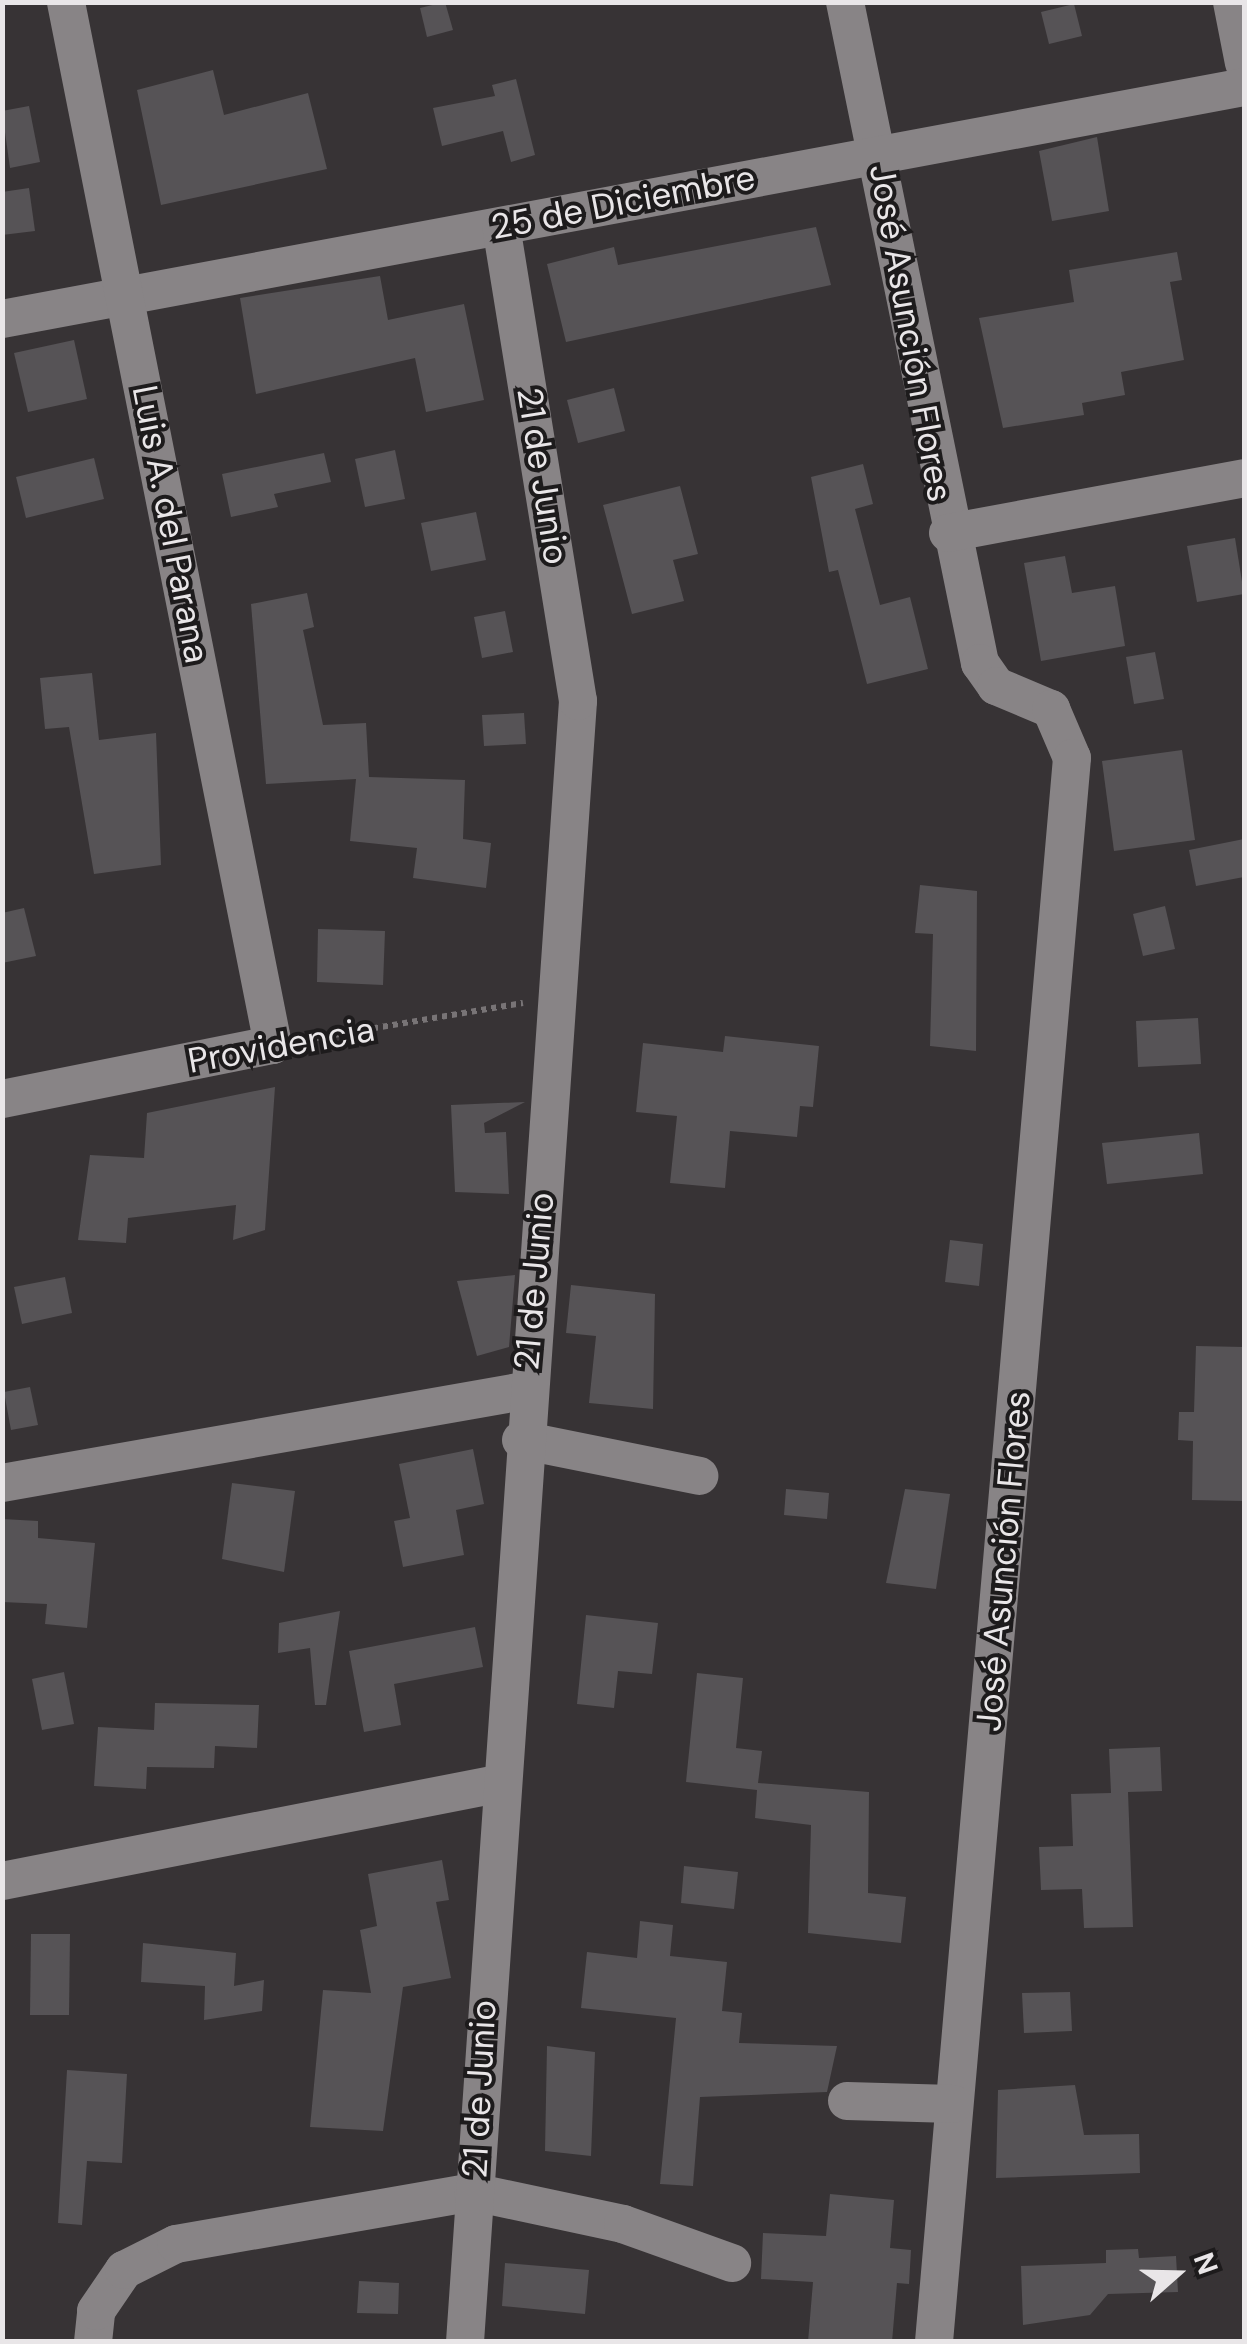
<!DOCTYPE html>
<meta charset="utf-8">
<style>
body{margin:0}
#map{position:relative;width:1247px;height:2344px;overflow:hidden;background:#373335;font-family:"DM Sans",sans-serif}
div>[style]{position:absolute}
.building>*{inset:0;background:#565356}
.path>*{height:6px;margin-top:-3px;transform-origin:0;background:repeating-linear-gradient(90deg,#787476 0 5px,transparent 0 10px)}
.minor>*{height:38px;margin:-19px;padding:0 19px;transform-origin:19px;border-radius:19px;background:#888486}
span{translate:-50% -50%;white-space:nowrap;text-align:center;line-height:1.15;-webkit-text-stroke:8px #1d1b1c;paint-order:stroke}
.street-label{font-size:35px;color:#e9e6e8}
.frame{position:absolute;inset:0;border:5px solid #e9e6e8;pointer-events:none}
.north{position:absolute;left:1127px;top:2224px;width:100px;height:100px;-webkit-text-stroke:8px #1d1b1c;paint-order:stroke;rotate:70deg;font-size:28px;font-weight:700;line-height:40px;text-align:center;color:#e9e6e8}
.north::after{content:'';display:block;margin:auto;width:35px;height:45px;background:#e9e6e8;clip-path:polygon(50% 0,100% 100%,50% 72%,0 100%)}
</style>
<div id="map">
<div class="building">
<div style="clip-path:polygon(445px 2px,453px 30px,427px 37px,420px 8px)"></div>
<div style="clip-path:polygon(1074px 4px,1082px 36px,1049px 44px,1041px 12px)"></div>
<div style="clip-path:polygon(213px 70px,224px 115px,308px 93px,327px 169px,161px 205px,137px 90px)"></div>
<div style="clip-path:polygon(516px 79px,535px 155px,511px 162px,503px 131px,442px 146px,433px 108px,495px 96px,492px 85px)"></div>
<div style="clip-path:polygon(29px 106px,40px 162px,10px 168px,2px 111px)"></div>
<div style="clip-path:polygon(1097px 137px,1109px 211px,1052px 221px,1039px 151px)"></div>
<div style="clip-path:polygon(29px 188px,35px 231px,2px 235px,2px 192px)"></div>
<div style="clip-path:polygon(816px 227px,831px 285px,566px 342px,547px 264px,614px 247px,618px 265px)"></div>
<div style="clip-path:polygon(1177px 252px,1182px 280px,1170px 282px,1184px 360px,1121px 372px,1125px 395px,1082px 403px,1084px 415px,1003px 428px,979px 318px,1074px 302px,1069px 270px)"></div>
<div style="clip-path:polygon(380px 276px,388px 320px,464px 304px,484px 400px,426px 412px,415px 358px,256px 394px,240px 298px)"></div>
<div style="clip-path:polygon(74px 340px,87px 399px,28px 412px,14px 353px)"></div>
<div style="clip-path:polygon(614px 388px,625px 431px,578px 443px,567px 400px)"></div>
<div style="clip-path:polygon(395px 450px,405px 499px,365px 507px,355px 459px)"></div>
<div style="clip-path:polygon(324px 453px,331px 482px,274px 494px,278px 507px,231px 517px,222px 474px)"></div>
<div style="clip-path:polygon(94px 458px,104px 499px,26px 518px,16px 477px)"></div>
<div style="clip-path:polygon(863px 464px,873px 504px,855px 509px,880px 605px,910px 597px,928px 669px,867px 684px,838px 570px,829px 572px,811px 477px)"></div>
<div style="clip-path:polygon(680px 486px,698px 554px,673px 560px,684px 601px,632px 614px,603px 505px)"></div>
<div style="clip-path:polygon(476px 512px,486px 560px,431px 571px,421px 523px)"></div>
<div style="clip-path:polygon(1235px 538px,1244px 594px,1197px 602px,1187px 546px)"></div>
<div style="clip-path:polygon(1065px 556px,1072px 593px,1115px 586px,1125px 646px,1041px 661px,1024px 563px)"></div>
<div style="clip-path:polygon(307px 593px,314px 627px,303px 630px,323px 725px,366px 723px,369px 777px,465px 780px,463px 839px,491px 843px,486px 888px,413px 878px,417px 848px,350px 841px,356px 779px,266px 784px,251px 604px)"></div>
<div style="clip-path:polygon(505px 611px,513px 652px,482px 658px,474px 617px)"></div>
<div style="clip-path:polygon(1155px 652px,1164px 699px,1134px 704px,1126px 657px)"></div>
<div style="clip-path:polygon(92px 673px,99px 740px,156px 733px,161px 865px,94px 874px,69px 727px,45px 729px,40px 678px)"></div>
<div style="clip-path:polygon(524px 713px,526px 744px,484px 746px,482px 715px)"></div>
<div style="clip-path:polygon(1182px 750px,1195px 840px,1114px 851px,1102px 761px)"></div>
<div style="clip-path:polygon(1244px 839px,1244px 877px,1196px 886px,1189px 850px)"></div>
<div style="clip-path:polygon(920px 885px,977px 891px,976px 1051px,930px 1046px,933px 934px,915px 933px)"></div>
<div style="clip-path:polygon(1165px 906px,1175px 949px,1143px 956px,1133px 914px)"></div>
<div style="clip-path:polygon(24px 908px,36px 956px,2px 963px,2px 913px)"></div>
<div style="clip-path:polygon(318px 929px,385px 931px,383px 985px,317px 982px)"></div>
<div style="clip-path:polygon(1198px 1018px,1201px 1064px,1138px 1067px,1136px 1021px)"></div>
<div style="clip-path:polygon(725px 1036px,819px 1046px,813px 1107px,800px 1106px,797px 1137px,730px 1131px,725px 1188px,670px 1183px,677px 1116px,636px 1112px,643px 1043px,723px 1052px)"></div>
<div style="clip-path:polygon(275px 1087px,265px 1230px,233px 1240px,236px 1205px,128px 1218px,126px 1243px,78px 1240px,90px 1155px,144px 1158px,147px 1113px)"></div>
<div style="clip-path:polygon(525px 1102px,484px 1123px,485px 1133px,506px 1132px,509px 1194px,455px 1192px,451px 1105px)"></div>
<div style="clip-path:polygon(1199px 1133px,1203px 1174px,1107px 1184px,1102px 1143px)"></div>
<div style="clip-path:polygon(950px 1240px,983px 1244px,979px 1286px,945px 1282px)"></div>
<div style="clip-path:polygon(515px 1275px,509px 1347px,477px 1356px,457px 1281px)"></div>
<div style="clip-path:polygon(65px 1277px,72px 1313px,22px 1324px,14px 1287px)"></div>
<div style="clip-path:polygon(571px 1285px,655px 1294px,653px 1409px,589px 1403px,596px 1336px,566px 1333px)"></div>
<div style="clip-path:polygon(1196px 1346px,1244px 1347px,1244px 1501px,1192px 1500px,1193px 1441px,1178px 1440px,1179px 1412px,1194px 1412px)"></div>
<div style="clip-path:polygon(30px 1387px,38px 1425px,11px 1430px,4px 1392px)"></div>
<div style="clip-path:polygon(473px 1449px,484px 1504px,456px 1510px,464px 1555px,403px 1567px,394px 1521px,410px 1518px,399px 1464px)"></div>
<div style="clip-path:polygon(232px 1483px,295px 1491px,284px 1572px,222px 1559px)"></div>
<div style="clip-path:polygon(786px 1489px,829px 1493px,827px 1519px,784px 1515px)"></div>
<div style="clip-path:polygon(905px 1489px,950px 1494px,936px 1589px,886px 1583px)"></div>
<div style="clip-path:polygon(2px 1519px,38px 1521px,38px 1538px,95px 1543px,87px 1628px,45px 1624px,47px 1604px,2px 1602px)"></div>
<div style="clip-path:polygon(340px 1611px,326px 1705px,315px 1705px,310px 1648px,278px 1653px,279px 1623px)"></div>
<div style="clip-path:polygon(586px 1615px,658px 1623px,652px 1674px,618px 1671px,614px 1708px,577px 1704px)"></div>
<div style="clip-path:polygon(475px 1627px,483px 1667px,394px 1684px,401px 1725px,364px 1732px,349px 1651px)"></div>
<div style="clip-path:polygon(64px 1672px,74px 1724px,42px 1730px,32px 1679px)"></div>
<div style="clip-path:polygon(697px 1673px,743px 1678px,736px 1748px,762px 1751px,758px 1783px,869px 1792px,868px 1893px,906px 1897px,901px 1943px,808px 1933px,811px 1825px,755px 1818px,757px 1790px,686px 1782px)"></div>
<div style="clip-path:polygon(155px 1703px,259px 1705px,257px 1748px,215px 1746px,214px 1768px,147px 1767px,146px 1789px,94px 1786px,98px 1727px,154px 1730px)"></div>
<div style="clip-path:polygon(1160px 1747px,1162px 1791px,1128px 1792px,1133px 1927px,1084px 1928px,1082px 1889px,1041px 1890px,1039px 1847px,1073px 1846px,1071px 1794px,1111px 1793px,1109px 1749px)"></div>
<div style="clip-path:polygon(442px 1860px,449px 1900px,436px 1902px,451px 1978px,403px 1987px,383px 2131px,310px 2127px,323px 1990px,371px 1993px,360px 1930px,377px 1926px,368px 1874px)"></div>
<div style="clip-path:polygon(684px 1866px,738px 1872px,734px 1909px,681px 1903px)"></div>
<div style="clip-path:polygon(640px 1921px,673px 1925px,670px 1956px,727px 1962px,722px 2011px,742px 2013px,739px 2043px,837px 2046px,827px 2092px,700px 2097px,693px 2186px,660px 2184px,676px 2018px,581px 2008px,587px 1952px,637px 1958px)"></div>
<div style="clip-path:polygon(31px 1934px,70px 1934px,69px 2015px,30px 2015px)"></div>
<div style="clip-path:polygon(143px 1943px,236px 1953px,234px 1986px,264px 1980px,262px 2011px,204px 2020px,205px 1986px,141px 1982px)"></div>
<div style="clip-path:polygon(1070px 1992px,1072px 2031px,1024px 2033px,1022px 1993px)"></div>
<div style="clip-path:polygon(547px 2046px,595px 2052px,591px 2156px,545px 2151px)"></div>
<div style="clip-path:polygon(67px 2070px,127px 2074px,122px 2163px,87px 2161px,82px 2225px,58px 2223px)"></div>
<div style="clip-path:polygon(1075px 2085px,1084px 2135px,1139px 2134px,1140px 2173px,996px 2178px,998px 2090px)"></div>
<div style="clip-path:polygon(830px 2194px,894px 2200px,890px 2248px,911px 2250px,909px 2284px,897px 2283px,892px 2342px,808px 2342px,813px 2282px,761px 2279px,763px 2233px,826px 2236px)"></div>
<div style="clip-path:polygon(1138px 2249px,1139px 2258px,1176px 2256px,1178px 2292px,1108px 2294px,1090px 2315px,1023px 2325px,1021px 2266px,1106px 2263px,1106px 2250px)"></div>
<div style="clip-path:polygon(505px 2263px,589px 2270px,585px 2314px,502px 2306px)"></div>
<div style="clip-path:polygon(359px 2281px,399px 2283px,398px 2314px,357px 2313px)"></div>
</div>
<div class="path">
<div style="left:304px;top:1040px;width:222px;rotate:-9.6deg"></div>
</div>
<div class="minor">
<div style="left:845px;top:2px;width:675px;rotate:78.46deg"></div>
<div style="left:980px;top:663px;width:28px;rotate:55deg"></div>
<div style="left:996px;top:686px;width:60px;rotate:22.7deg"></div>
<div style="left:1051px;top:709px;width:53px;rotate:66.8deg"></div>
<div style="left:1072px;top:758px;width:1590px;rotate:94.98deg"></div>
<div style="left:1232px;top:2px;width:62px;rotate:78.9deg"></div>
<div style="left:2px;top:319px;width:1263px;rotate:-10.58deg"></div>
<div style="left:948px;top:533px;width:301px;rotate:-10.5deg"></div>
<div style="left:2px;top:1099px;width:276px;rotate:-11.3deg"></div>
<div style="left:273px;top:1045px;width:1063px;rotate:-101.23deg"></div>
<div style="left:521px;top:1440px;width:182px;rotate:11.4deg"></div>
<div style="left:2px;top:1483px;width:530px;rotate:-10deg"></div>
<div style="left:2px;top:1881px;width:504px;rotate:-11.09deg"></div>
<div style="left:847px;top:2101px;width:106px;rotate:1.6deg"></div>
<div style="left:93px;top:2342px;width:31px;rotate:-84deg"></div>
<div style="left:96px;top:2311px;width:50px;rotate:-55.7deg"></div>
<div style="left:124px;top:2270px;width:58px;rotate:-26.6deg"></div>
<div style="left:176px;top:2244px;width:302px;rotate:-9.9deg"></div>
<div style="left:473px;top:2192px;width:153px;rotate:12deg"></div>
<div style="left:623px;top:2224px;width:116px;rotate:19.7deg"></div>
<div style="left:465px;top:2342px;width:1645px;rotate:-86.06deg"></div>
<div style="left:578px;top:701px;width:481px;rotate:-99.2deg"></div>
</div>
<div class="street-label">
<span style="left:623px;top:202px;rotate:-11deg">25 de Diciembre</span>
<span style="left:911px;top:333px;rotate:80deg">José Asunción Flores</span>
<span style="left:543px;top:476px;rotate:81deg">21 de Junio</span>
<span style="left:171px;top:524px;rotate:79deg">Luis A. del Parana</span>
<span style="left:281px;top:1045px;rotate:-10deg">Providencia</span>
<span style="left:534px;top:1281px;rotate:-85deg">21 de Junio</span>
<span style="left:1003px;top:1561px;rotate:-85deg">José Asunción Flores</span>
<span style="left:479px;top:2089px;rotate:-87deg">21 de Junio</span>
</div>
<div class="frame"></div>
<div class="north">N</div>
</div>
